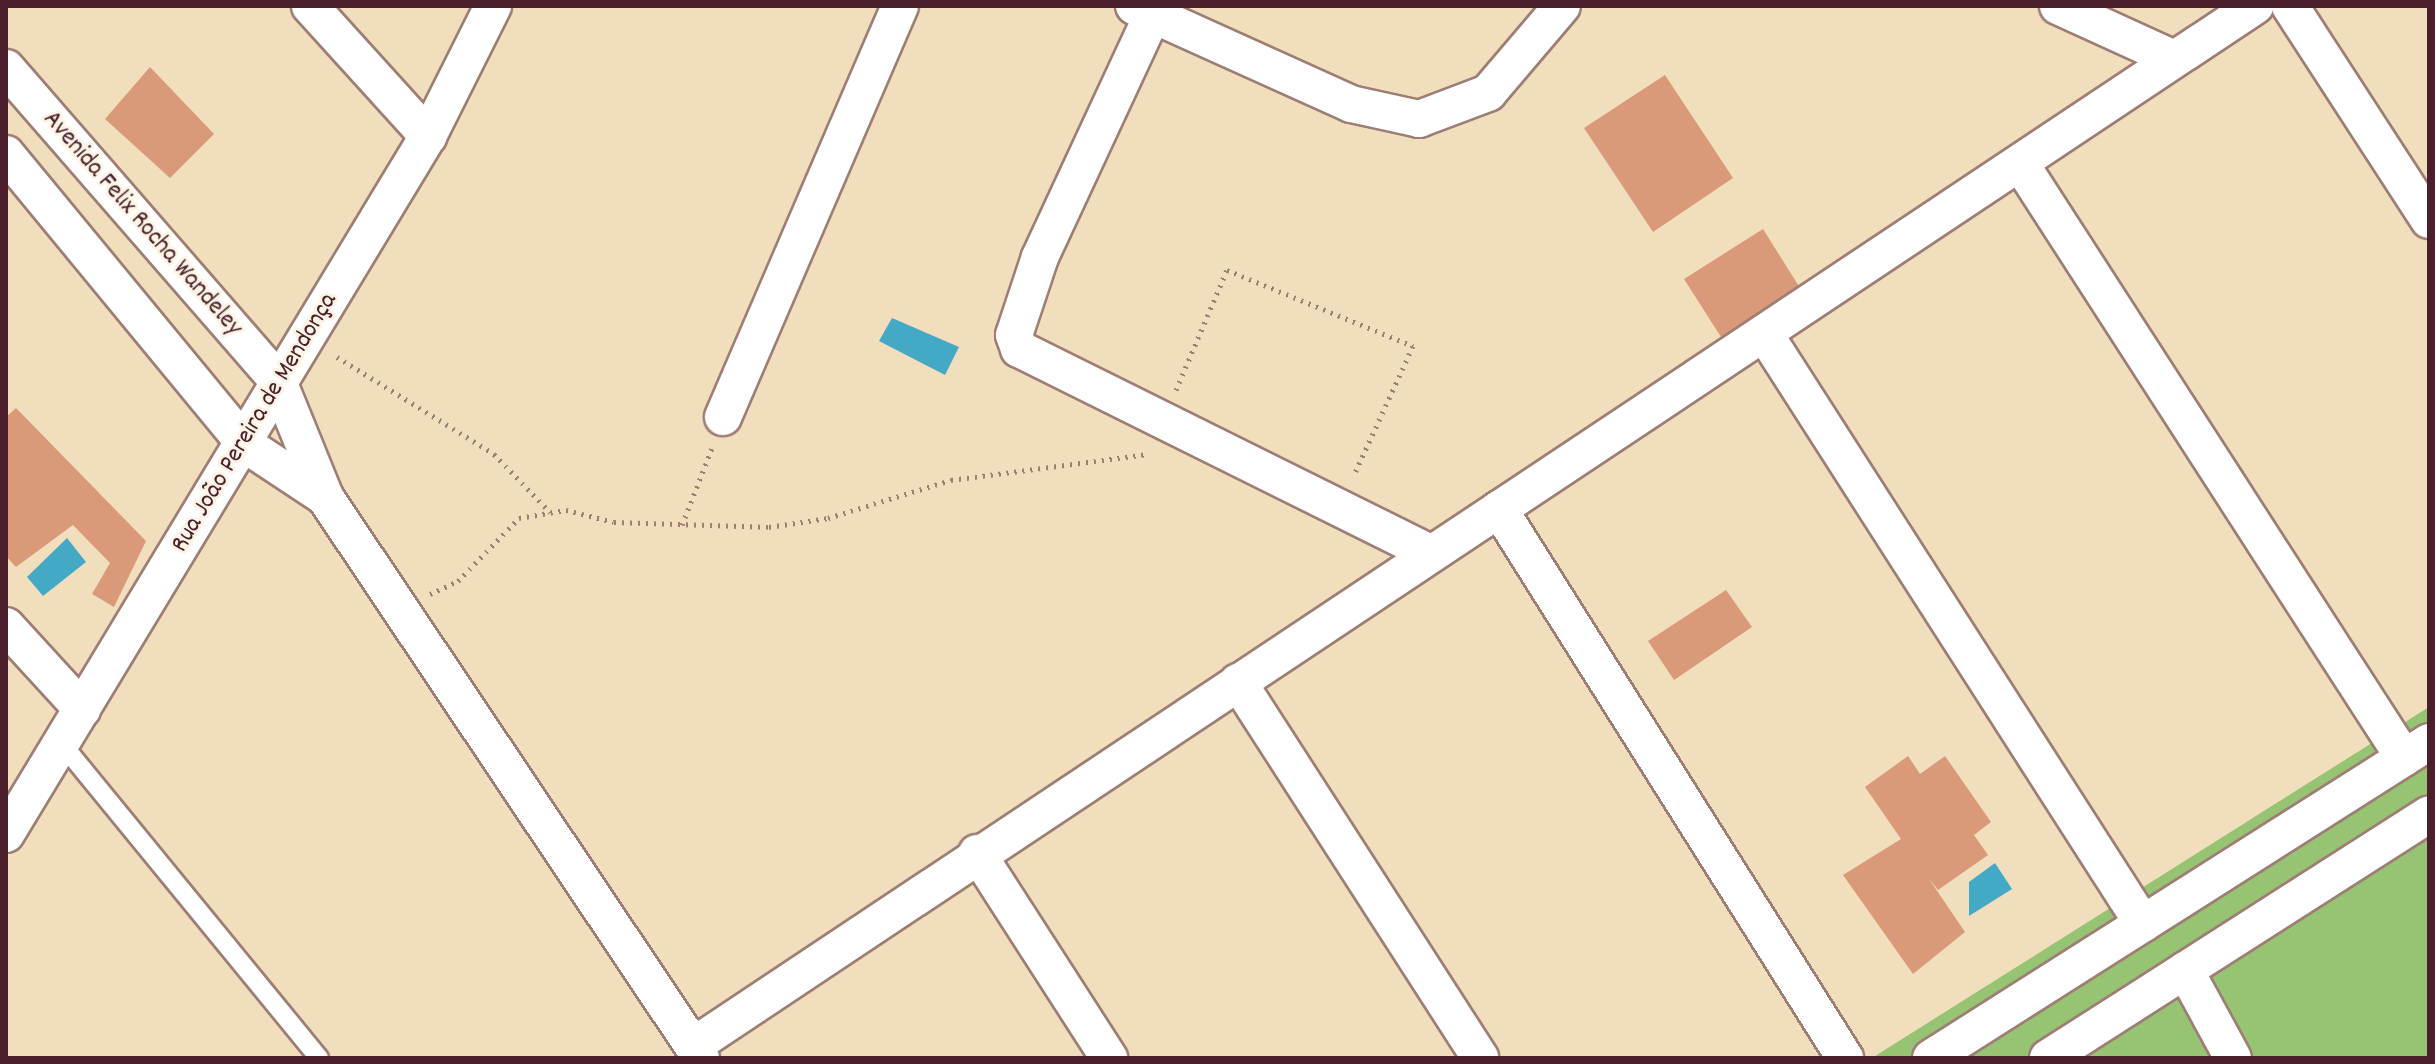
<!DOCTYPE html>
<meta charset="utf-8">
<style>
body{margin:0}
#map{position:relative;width:2435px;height:1064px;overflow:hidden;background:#f1debd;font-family:Dekko,sans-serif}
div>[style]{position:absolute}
.green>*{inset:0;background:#96c472}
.water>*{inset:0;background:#44a9c4}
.building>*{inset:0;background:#da9978}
.path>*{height:5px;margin-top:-2.5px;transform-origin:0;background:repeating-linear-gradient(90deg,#9e7e74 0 2px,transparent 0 8px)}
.roads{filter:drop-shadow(2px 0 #9e7e74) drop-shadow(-2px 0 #9e7e74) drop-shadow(0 2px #9e7e74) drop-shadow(0 -2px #9e7e74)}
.lane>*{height:18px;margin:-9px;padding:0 9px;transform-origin:9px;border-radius:9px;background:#fff}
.street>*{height:36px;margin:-18px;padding:0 18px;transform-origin:18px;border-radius:18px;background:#fff}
span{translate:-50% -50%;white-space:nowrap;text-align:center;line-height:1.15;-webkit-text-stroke:6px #fcf5e5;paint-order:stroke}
.street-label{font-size:26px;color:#4a1f2b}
.frame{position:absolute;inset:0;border:8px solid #4a1f2b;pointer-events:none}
</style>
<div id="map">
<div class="green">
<div style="clip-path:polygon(2429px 707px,2429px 1058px,1872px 1058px)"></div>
</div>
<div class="water">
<div style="clip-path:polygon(892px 318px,959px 347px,945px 375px,879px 341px)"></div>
<div style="clip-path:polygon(67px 538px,86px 562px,43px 596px,27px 577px)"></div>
<div style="clip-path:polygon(1995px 863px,2012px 889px,1969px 916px,1969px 882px)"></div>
</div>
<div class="building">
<div style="clip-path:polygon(150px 67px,214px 134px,170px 178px,105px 119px)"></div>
<div style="clip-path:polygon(1665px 75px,1733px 178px,1653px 232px,1584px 128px)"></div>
<div style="clip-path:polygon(1763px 229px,1800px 288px,1721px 337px,1684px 279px)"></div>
<div style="clip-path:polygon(16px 408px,146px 541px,114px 607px,92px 594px,110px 563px,73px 525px,16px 567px,6px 556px,6px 417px)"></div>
<div style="clip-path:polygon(1726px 590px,1752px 627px,1674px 680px,1648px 641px)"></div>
<div style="clip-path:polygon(1908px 756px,1920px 774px,1945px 756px,1991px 822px,1974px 835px,1988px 855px,1938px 890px,1929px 879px,1965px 932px,1913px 974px,1843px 875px,1901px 839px,1865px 787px)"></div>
</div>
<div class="path">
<div style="left:337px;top:357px;width:185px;rotate:31.7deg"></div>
<div style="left:494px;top:454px;width:81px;rotate:46deg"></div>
<div style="left:1176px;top:390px;width:130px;rotate:-67deg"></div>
<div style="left:1227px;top:270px;width:201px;rotate:22.2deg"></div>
<div style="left:1413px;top:346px;width:142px;rotate:114.6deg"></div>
<div style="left:682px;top:525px;width:83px;rotate:-68.7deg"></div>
<div style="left:430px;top:594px;width:31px;rotate:-25deg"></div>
<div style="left:458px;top:581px;width:88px;rotate:-45.9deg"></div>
<div style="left:519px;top:518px;width:48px;rotate:-9.7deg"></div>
<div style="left:566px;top:510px;width:49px;rotate:14deg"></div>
<div style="left:614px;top:522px;width:155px;rotate:1.8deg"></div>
<div style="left:769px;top:527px;width:60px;rotate:-8.7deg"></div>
<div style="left:828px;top:518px;width:129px;rotate:-17.2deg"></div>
<div style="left:951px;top:480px;width:199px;rotate:-7.5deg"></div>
</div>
<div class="roads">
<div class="lane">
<div style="left:62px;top:744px;width:406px;rotate:50.7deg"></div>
</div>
<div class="street">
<div style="left:310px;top:6px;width:176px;rotate:47.8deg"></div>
<div style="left:1134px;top:6px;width:238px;rotate:24.3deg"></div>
<div style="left:1351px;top:104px;width:70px;rotate:12.4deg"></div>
<div style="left:1419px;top:119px;width:74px;rotate:-20.6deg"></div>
<div style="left:1488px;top:93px;width:114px;rotate:-49.6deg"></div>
<div style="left:2058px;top:6px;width:125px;rotate:24.5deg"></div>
<div style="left:2290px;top:6px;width:255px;rotate:57deg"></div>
<div style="left:1151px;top:18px;width:264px;rotate:114.9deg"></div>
<div style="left:1040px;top:257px;width:82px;rotate:108.4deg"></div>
<div style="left:1014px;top:335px;width:15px;rotate:70deg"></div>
<div style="left:1019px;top:349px;width:457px;rotate:26.4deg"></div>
<div style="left:6px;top:68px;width:415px;rotate:49deg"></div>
<div style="left:278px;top:381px;width:125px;rotate:67.9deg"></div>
<div style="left:325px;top:497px;width:675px;rotate:56.17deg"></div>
<div style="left:6px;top:154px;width:377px;rotate:50.5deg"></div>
<div style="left:246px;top:445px;width:95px;rotate:33.4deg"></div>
<div style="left:2020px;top:163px;width:708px;rotate:57.16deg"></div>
<div style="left:1764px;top:333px;width:702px;rotate:57.33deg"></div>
<div style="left:723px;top:417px;width:447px;rotate:-66.7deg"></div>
<div style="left:1499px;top:509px;width:649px;rotate:57.78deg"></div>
<div style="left:6px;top:626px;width:113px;rotate:47.5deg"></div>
<div style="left:1238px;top:682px;width:447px;rotate:57.2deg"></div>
<div style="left:6px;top:834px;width:816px;rotate:-58.84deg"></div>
<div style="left:428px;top:136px;width:145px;rotate:-63.4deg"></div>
<div style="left:977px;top:853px;width:244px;rotate:57.2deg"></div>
<div style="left:2185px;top:970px;width:100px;rotate:61.4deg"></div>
<div style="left:693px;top:1046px;width:1877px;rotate:-33.66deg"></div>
<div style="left:1931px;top:1058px;width:590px;rotate:-32.4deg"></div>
<div style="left:2048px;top:1058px;width:452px;rotate:-32.6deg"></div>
</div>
</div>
<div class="street-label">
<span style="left:142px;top:224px;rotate:49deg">Avenida Felix Rocha Wandeley</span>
<span style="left:255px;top:423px;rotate:-59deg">Rua João Pereira de Mendonça</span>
</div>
<div class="frame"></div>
</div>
